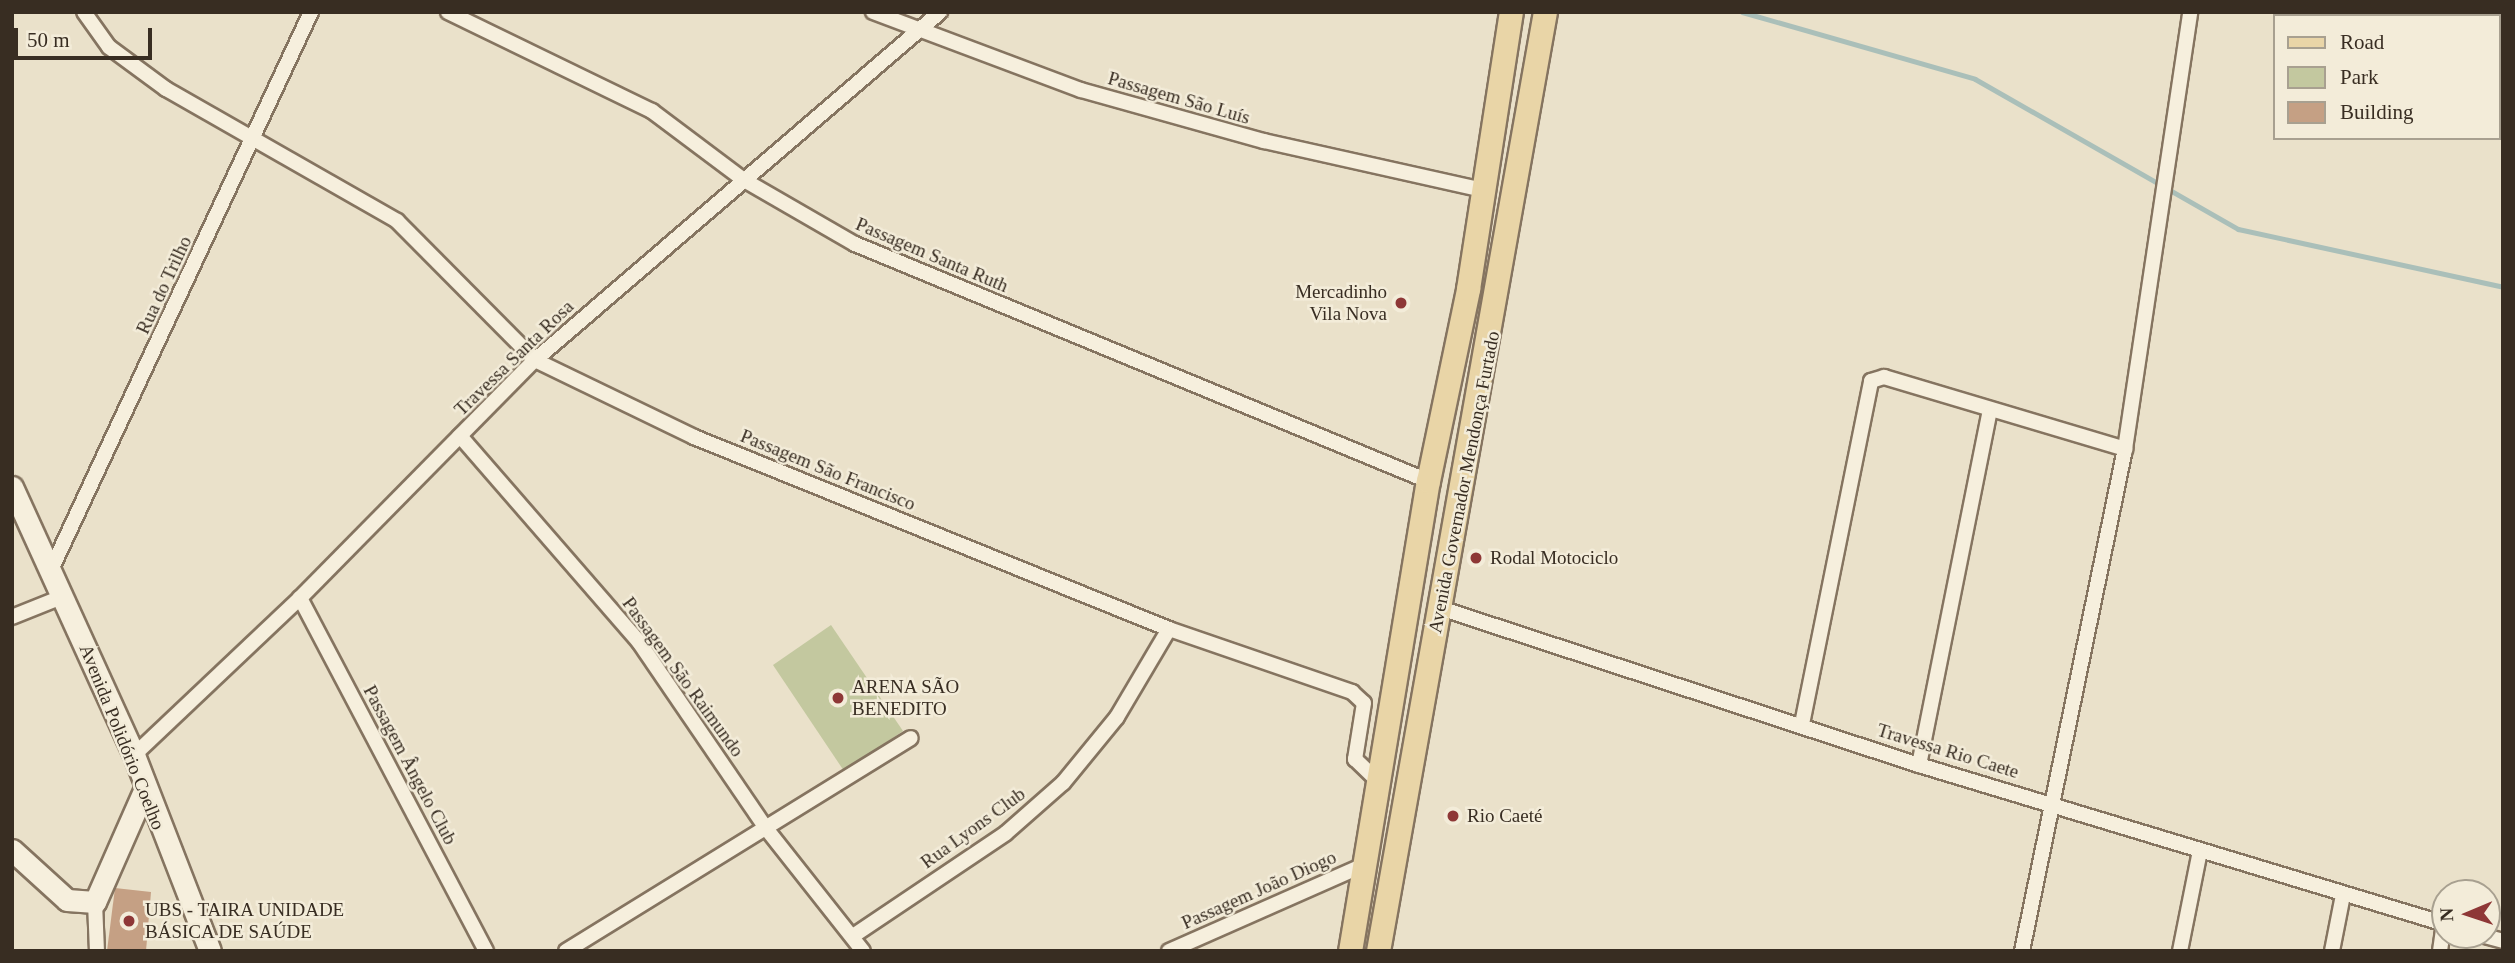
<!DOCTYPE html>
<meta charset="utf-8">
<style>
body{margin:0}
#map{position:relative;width:2515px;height:963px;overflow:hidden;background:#eae1ca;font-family:Georgia,serif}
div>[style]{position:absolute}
.green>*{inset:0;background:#c3c89f}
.stream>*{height:5px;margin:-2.5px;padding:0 2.5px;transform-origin:2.5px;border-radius:2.5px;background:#aabfb9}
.building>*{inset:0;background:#c5a084}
.roads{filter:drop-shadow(2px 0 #857460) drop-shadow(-2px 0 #857460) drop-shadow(0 2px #857460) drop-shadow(0 -2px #857460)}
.street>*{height:14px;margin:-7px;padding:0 7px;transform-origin:7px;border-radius:7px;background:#f6efdd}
.secondary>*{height:21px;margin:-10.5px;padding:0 10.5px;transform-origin:10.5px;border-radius:10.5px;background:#f6efdd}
.primary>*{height:23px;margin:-11.5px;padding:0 11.5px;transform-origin:11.5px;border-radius:11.5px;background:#e9d5a7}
.dots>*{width:19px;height:19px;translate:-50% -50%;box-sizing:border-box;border:4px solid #f3ecd9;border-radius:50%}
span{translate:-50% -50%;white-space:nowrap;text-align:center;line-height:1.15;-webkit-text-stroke:5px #f3ecd9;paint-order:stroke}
.street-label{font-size:19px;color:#382d22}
.poi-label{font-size:19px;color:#382d22}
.right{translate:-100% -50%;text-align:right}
.left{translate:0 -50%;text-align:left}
.frame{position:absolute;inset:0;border:14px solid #382d22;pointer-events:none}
.legend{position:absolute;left:2273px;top:14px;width:228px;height:126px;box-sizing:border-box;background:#f3ecd9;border:2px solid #a8a090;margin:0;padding:9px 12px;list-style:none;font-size:21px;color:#382d22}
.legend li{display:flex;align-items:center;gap:14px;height:35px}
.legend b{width:35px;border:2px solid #a8a090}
.north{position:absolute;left:2431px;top:879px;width:70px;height:70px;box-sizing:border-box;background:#f3ecd9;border:2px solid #a8a090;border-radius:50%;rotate:268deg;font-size:19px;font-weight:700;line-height:28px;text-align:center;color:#382d22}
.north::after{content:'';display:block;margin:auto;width:24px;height:32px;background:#8e3736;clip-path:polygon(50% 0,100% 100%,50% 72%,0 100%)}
.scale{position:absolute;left:14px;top:28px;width:138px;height:32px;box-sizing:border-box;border:4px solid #382d22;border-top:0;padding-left:9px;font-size:21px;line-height:24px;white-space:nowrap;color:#382d22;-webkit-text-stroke:5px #f3ecd9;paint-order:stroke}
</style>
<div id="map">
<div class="green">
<div style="clip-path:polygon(831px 625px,903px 731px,844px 771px,773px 665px)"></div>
</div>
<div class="stream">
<div style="left:1742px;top:12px;width:242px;rotate:16deg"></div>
<div style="left:1975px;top:79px;width:303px;rotate:29.7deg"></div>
<div style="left:2238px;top:229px;width:271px;rotate:12.3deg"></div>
</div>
<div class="building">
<div style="clip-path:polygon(115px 888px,151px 892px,146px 951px,107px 951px)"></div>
</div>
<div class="roads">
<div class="street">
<div style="left:84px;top:12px;width:43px;rotate:54.5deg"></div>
<div style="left:109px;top:47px;width:71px;rotate:36.4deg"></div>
<div style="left:166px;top:89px;width:266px;rotate:29.7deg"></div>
<div style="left:397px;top:221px;width:196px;rotate:45.2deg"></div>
<div style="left:535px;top:360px;width:177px;rotate:25.8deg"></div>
<div style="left:694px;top:437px;width:512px;rotate:22.01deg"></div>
<div style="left:1169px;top:629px;width:194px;rotate:19deg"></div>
<div style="left:1352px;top:692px;width:16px;rotate:43deg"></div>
<div style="left:1364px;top:703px;width:57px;rotate:99.1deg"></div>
<div style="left:1355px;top:759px;width:32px;rotate:44deg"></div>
<div style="left:448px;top:12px;width:227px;rotate:25.9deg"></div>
<div style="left:652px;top:111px;width:115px;rotate:36.9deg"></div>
<div style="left:744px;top:180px;width:128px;rotate:30deg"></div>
<div style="left:855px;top:244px;width:620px;rotate:22.47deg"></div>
<div style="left:873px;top:12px;width:222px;rotate:20.6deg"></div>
<div style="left:1081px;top:90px;width:190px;rotate:15.6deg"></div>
<div style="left:1264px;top:141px;width:225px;rotate:12.6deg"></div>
<div style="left:2480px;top:16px;width:4px;rotate:-76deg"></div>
<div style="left:460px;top:436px;width:273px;rotate:49deg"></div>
<div style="left:639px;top:642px;width:224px;rotate:55.7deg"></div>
<div style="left:765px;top:827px;width:158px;rotate:51.7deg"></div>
<div style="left:50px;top:572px;width:618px;rotate:-65.01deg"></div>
<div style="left:300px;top:598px;width:399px;rotate:62.2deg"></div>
<div style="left:1443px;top:609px;width:501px;rotate:18.15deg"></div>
<div style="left:1919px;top:765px;width:550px;rotate:16.82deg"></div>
<div style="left:12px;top:617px;width:54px;rotate:-21.8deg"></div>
<div style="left:1802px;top:724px;width:350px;rotate:-78.6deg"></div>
<div style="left:1871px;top:381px;width:14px;rotate:-17deg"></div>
<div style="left:1884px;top:377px;width:252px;rotate:16.6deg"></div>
<div style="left:134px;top:755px;width:228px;rotate:-43.4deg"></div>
<div style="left:300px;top:598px;width:334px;rotate:-45.4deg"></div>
<div style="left:535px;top:360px;width:534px;rotate:-40.67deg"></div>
<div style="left:1919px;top:765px;width:361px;rotate:-78.7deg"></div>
<div style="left:95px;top:902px;width:49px;rotate:87.7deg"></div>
<div style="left:2481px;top:935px;width:23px;rotate:15deg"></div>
<div style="left:853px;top:936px;width:184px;rotate:-33.9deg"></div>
<div style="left:1006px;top:833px;width:76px;rotate:-41.3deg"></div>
<div style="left:1063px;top:783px;width:85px;rotate:-50.7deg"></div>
<div style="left:1117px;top:717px;width:102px;rotate:-59.4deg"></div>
<div style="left:566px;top:951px;width:405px;rotate:-31.7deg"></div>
<div style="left:1169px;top:951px;width:213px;rotate:-23.8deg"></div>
<div style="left:2022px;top:951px;width:512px;rotate:-78.41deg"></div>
<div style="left:2125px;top:449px;width:442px;rotate:-81.5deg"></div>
<div style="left:2180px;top:951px;width:102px;rotate:-78.7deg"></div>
<div style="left:2332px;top:951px;width:57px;rotate:-78.9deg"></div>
<div style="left:2440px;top:951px;width:27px;rotate:-82deg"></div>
</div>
<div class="secondary">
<div style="left:12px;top:487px;width:294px;rotate:65.5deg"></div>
<div style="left:134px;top:755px;width:210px;rotate:68.8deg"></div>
<div style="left:12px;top:850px;width:74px;rotate:42.3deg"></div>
<div style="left:67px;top:900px;width:28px;rotate:4deg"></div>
<div style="left:95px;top:902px;width:121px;rotate:-66.2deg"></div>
</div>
<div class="primary">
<div style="left:1350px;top:951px;width:476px;rotate:-80.6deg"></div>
<div style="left:1428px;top:481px;width:196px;rotate:-78.2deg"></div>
<div style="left:1468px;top:289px;width:280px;rotate:-81.2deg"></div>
<div style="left:1378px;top:951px;width:954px;rotate:-79.92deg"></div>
</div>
</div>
<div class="dots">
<div style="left:1401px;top:303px;background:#8e3736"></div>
<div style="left:1476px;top:558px;background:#8e3736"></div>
<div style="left:838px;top:698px;background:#8e3736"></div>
<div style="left:1453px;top:816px;background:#8e3736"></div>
<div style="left:129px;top:921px;background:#8e3736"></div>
</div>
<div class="street-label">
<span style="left:1179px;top:98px;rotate:16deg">Passagem São Luís</span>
<span style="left:932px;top:255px;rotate:23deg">Passagem Santa Ruth</span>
<span style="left:164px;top:285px;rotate:-65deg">Rua do Trilho</span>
<span style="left:514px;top:358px;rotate:-44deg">Travessa Santa Rosa</span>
<span style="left:828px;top:470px;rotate:22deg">Passagem São Francisco</span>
<span style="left:1464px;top:482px;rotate:-79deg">Avenida Governador Mendonça Furtado</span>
<span style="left:683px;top:677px;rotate:54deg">Passagem São Raimundo</span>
<span style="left:122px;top:737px;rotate:68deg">Avenida Polidório Coelho</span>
<span style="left:1948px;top:751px;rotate:17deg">Travessa Rio Caete</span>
<span style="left:410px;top:765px;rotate:62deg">Passagem Ângelo Club</span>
<span style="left:973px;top:828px;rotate:-36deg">Rua Lyons Club</span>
<span style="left:1259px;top:890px;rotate:-24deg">Passagem João Diogo</span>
</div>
<div class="poi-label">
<span class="right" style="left:1387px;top:303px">Mercadinho<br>Vila Nova</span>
<span class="left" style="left:1490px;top:558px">Rodal Motociclo</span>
<span class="left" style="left:852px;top:698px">ARENA SÃO<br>BENEDITO</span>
<span class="left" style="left:1467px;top:816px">Rio Caeté</span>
<span class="left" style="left:145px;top:921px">UBS - TAIRA UNIDADE<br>BÁSICA DE SAÚDE</span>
</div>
<div class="frame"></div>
<ul class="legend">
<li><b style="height:9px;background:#e9d5a7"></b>Road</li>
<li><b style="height:19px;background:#c3c89f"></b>Park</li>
<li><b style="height:19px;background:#c5a084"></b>Building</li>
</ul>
<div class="north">N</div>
<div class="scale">50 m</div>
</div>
